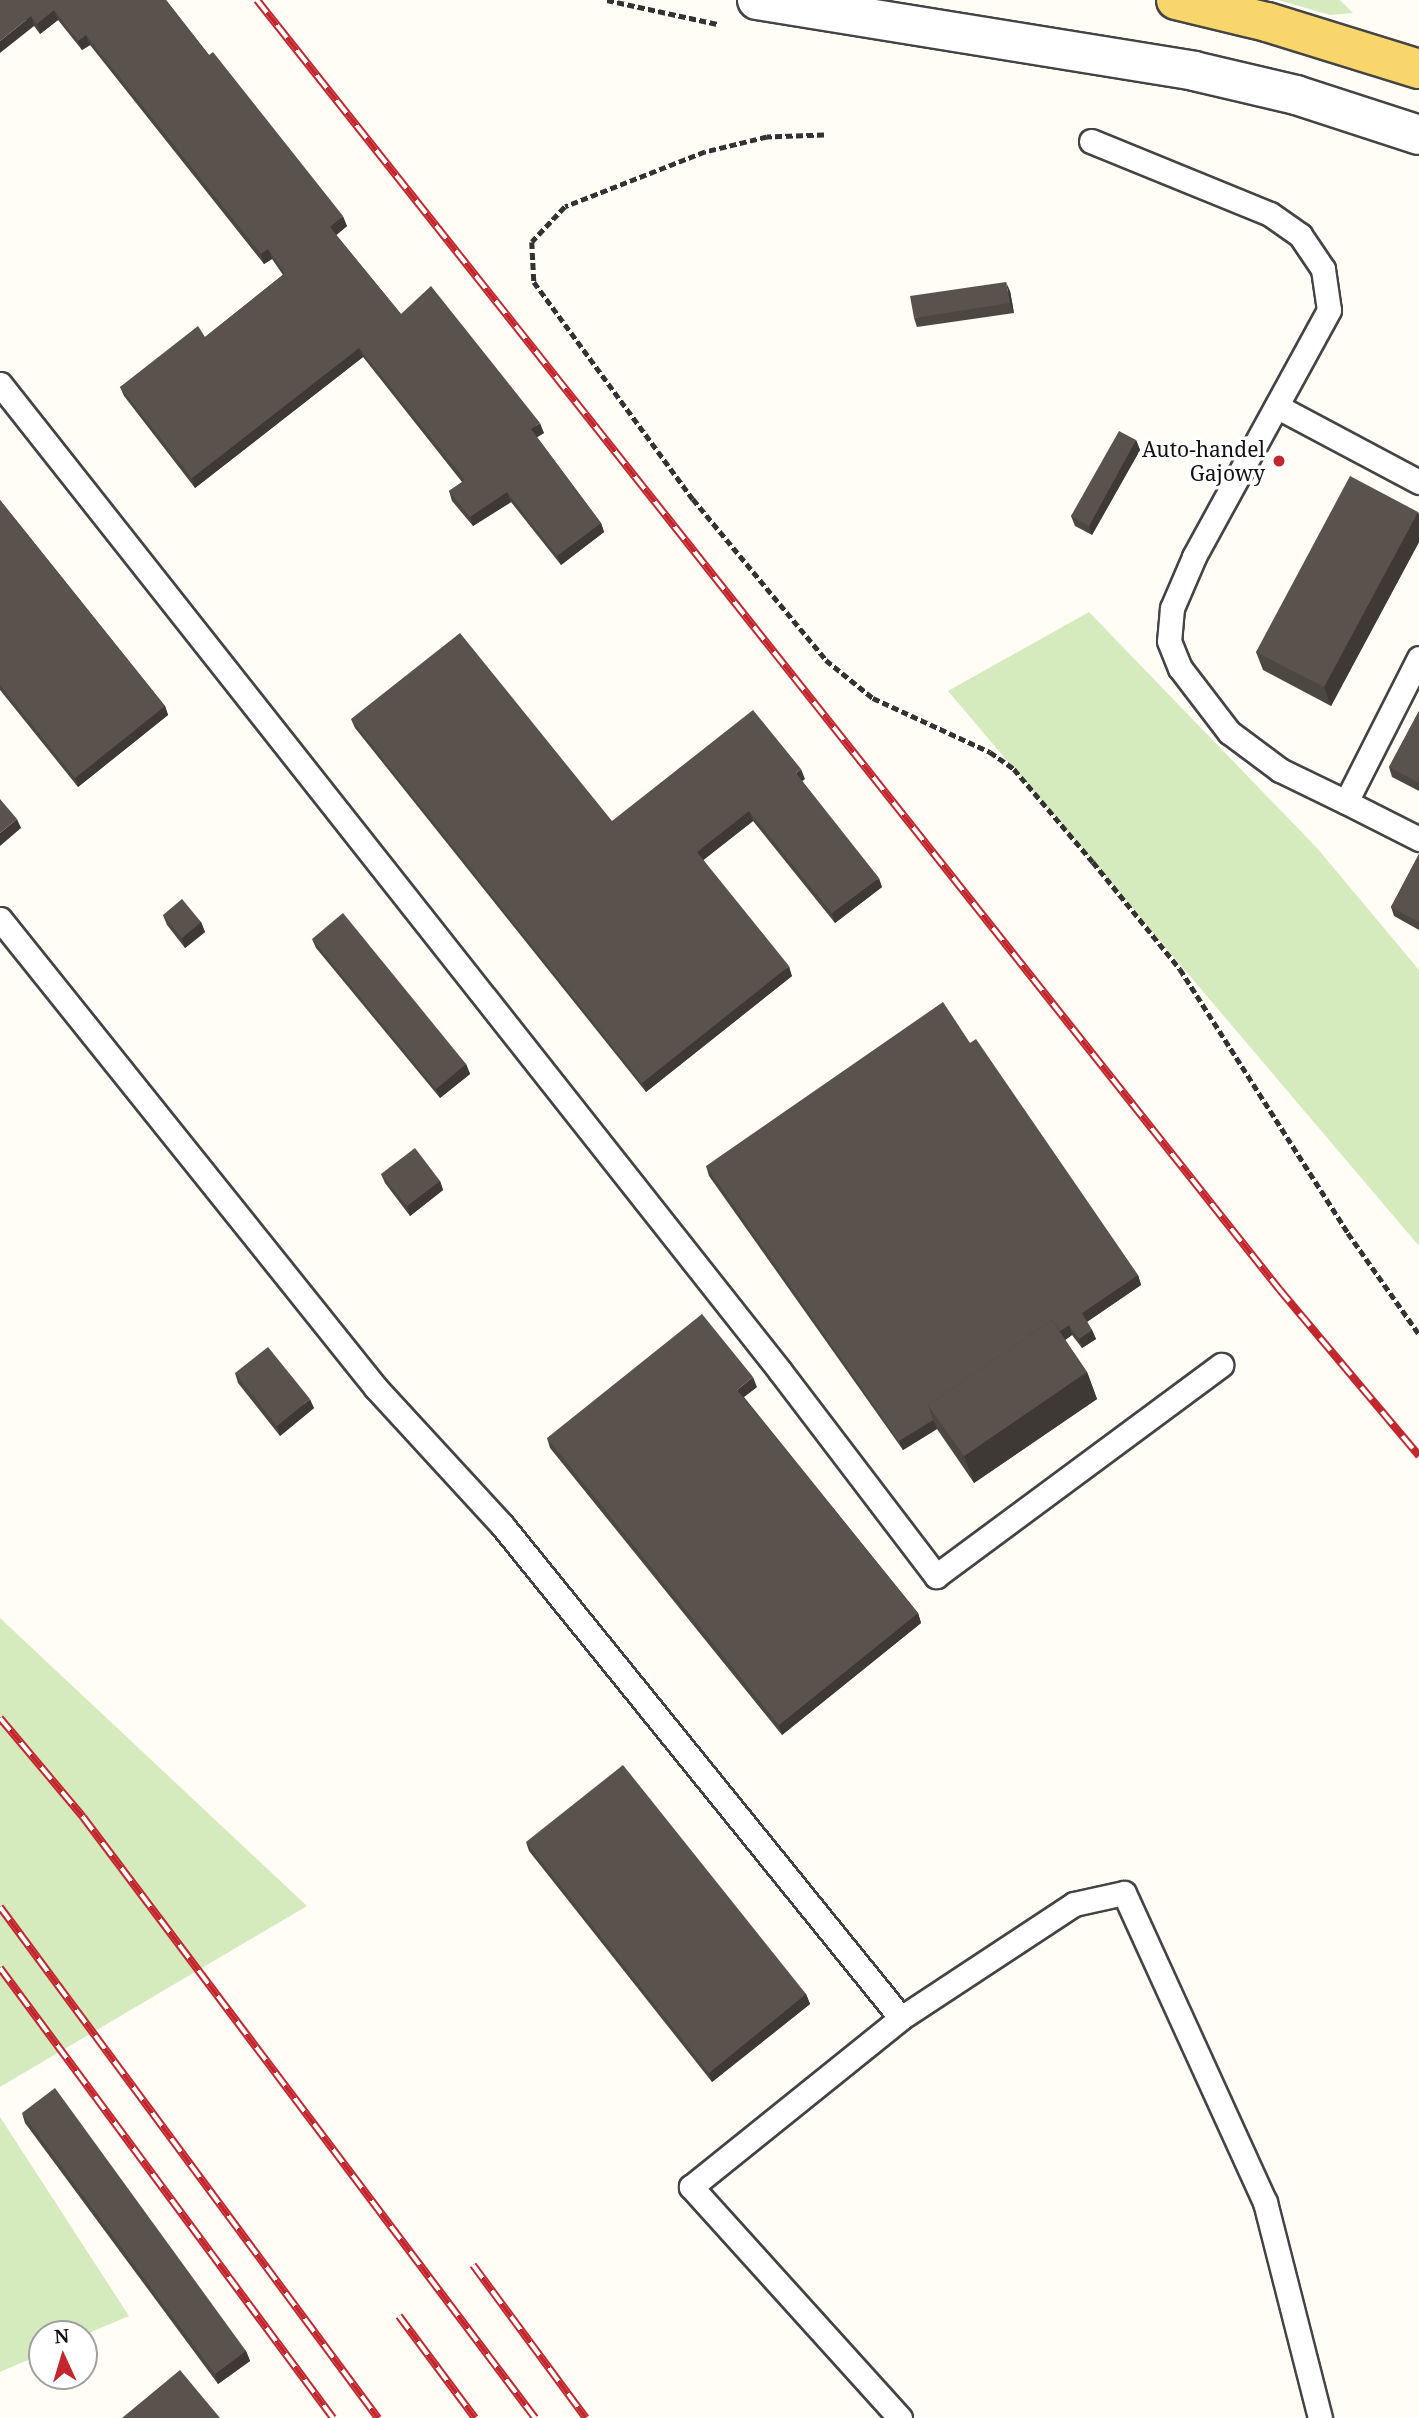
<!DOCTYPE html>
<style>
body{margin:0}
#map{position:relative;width:1419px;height:2418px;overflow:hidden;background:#fffdf5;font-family:"Noto Serif",serif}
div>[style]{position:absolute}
.green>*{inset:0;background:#d5ebbd}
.path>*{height:4.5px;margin-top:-2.25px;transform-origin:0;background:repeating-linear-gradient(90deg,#333 0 7px,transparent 0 10.5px)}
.roads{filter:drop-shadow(2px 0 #444) drop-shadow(-2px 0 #444) drop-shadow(0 2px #444) drop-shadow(0 -2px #444)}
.service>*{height:23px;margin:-11.5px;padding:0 11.5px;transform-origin:11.5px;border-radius:11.5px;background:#fff}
.minor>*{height:38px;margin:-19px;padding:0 19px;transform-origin:19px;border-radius:19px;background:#fff}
.primary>*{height:38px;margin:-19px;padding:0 19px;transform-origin:19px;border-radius:19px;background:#f9d66b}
.rail>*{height:8px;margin-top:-4px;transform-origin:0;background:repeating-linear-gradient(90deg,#fff 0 16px,#c4262e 0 32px);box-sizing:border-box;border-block:2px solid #c4262e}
.wall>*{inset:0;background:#4d4742}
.shaded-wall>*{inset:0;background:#3f3936}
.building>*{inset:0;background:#5a524d}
.dots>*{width:19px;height:19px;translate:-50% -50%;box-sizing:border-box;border:4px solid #fff;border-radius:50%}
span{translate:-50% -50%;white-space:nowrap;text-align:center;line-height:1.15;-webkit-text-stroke:7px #fff;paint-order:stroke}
.poi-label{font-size:21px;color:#111}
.right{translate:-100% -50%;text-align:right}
.north{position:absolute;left:28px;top:2320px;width:70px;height:70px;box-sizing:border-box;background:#fff;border:2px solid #a0a0a0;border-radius:50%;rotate:356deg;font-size:19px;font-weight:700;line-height:28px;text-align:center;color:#111}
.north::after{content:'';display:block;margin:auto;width:24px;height:32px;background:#c4262e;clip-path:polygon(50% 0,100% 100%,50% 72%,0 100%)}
</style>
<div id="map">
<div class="green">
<div style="clip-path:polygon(1278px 0,1340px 0,1353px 13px,1330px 15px)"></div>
<div style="clip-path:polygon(1089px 612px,1317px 848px,1419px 970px,1419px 1246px,948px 691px)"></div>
<div style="clip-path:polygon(0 1618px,307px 1906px,0 2087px)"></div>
<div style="clip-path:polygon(0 2117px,129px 2316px,84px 2335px,42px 2334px,42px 2354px,0 2372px)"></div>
</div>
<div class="path">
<div style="left:607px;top:0;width:113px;rotate:12.3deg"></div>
<div style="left:824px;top:135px;width:57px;rotate:178deg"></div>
<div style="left:767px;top:137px;width:64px;rotate:166.4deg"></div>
<div style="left:705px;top:152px;width:150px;rotate:158.6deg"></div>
<div style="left:565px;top:207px;width:48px;rotate:133.3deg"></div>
<div style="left:532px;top:242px;width:40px;rotate:87.1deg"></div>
<div style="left:534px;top:282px;width:269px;rotate:53.8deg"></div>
<div style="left:693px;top:499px;width:209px;rotate:50.4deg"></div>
<div style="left:826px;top:660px;width:60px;rotate:39deg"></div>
<div style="left:873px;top:698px;width:129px;rotate:24.8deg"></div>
<div style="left:990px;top:752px;width:29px;rotate:35deg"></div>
<div style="left:1014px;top:769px;width:122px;rotate:49.7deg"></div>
<div style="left:1093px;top:862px;width:138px;rotate:50.9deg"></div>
<div style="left:1180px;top:969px;width:313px;rotate:57.5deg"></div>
<div style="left:1348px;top:1233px;width:123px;rotate:54.9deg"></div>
</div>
<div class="roads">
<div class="service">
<div style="left:1091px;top:141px;width:193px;rotate:22.2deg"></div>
<div style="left:1270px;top:214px;width:37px;rotate:35deg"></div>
<div style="left:1300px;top:235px;width:41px;rotate:55.9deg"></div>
<div style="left:1323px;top:269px;width:41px;rotate:81.7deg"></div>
<div style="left:1329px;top:310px;width:281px;rotate:118.7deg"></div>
<div style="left:1194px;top:557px;width:56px;rotate:113.3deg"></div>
<div style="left:1172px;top:608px;width:33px;rotate:95deg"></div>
<div style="left:1169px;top:641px;width:29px;rotate:68deg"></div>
<div style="left:1180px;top:668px;width:81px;rotate:52.6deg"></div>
<div style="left:1229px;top:732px;width:64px;rotate:36.7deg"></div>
<div style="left:1280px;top:770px;width:73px;rotate:25.9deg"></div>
<div style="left:0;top:384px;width:1258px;rotate:51.68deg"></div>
<div style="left:780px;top:1371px;width:258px;rotate:52.7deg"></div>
<div style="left:936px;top:1576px;width:355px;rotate:-36.5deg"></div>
<div style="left:1278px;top:407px;width:160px;rotate:28deg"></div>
<div style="left:1419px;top:658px;width:161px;rotate:116.9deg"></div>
<div style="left:1346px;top:802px;width:82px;rotate:26.9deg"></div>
<div style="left:0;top:919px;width:601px;rotate:51.28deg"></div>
<div style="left:376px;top:1388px;width:186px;rotate:47.4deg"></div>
<div style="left:502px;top:1525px;width:634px;rotate:51.02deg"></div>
<div style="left:900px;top:2418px;width:312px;rotate:-132.1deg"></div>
<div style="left:691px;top:2187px;width:270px;rotate:-38.8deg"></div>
<div style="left:901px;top:2018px;width:207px;rotate:-33.4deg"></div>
<div style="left:1074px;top:1904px;width:51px;rotate:-12.4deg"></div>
<div style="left:1124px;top:1893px;width:340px;rotate:65.5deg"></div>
<div style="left:1265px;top:2202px;width:223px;rotate:75.7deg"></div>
</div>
<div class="minor">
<div style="left:757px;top:0;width:443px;rotate:9.2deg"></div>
<div style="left:1194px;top:71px;width:105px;rotate:13.2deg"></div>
<div style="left:1296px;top:95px;width:129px;rotate:18deg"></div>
</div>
<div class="primary">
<div style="left:1176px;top:0;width:94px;rotate:13.6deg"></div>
<div style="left:1267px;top:22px;width:159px;rotate:17.2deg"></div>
</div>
</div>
<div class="rail">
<div style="left:257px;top:0;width:1645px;rotate:51.59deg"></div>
<div style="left:1279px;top:1289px;width:218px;rotate:50deg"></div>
<div style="left:0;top:1718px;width:129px;rotate:50deg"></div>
<div style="left:83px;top:1817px;width:752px;rotate:53.05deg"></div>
<div style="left:0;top:1907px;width:636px;rotate:53.51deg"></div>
<div style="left:0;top:1968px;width:560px;rotate:53.5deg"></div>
<div style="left:473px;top:2265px;width:190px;rotate:53.6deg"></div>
<div style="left:399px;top:2316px;width:127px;rotate:53.3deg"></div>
</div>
<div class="wall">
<div style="clip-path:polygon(0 0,166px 0,209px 55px,347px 226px,336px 235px,401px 314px,544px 433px,537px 437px,601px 523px,604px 532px,561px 565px,511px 502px,473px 526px,452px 501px,449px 491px,462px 482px,363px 357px,195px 488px,124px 396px,120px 387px,205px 337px,283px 275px,272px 259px,264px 264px,90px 45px,82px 50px,58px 20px,40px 34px,34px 26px)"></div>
<div style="clip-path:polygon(1010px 291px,1014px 313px,917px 327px,914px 318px)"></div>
<div style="clip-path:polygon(1136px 440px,1140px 450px,1092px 535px,1075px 526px,1071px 516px)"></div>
<div style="clip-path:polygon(0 500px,165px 706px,168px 715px,78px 787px,0 690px)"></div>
<div style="clip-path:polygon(1418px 512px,1419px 515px,1419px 542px,1331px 706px,1263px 670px,1256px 652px)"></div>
<div style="clip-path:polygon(1419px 711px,1419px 791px,1392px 777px,1389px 767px)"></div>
<div style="clip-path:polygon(351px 719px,612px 821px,805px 779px,802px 781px,882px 887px,835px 923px,753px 821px,703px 860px,792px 976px,646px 1092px,355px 728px)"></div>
<div style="clip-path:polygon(1419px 854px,1419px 930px,1394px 916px,1391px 907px)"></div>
<div style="clip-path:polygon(163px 915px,201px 922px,205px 932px,185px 948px,167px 925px)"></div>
<div style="clip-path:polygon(312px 939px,466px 1064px,470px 1074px,440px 1098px,316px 948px)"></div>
<div style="clip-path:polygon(706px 1166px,1138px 1275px,1141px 1285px,1087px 1322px,1092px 1330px,1096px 1339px,1082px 1348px,1072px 1335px,1065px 1340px,1087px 1372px,1097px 1399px,974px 1483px,937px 1429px,903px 1450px,709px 1176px)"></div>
<div style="clip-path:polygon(381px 1174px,440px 1181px,443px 1190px,410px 1216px,385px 1183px)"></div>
<div style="clip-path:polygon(235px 1373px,314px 1408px,280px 1436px,238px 1383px)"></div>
<div style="clip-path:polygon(757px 1387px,744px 1397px,918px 1613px,921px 1623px,782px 1735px,550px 1448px,547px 1438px)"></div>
<div style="clip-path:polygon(526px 1842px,806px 1994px,810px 2004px,712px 2082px,529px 1851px)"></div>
<div style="clip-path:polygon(22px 2113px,246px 2351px,250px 2361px,218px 2384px,25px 2123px)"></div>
</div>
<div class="shaded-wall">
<div style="clip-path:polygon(54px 10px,58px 20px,40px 34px,37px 24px)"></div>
<div style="clip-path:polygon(31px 16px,34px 26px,0 53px,0 41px)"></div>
<div style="clip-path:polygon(86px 35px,90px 45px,82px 50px,78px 41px)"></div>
<div style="clip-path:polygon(343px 216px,347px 226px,334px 237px,330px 227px)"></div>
<div style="clip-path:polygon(268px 249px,272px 259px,264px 264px,261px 254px)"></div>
<div style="clip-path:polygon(1006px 282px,1010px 291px,1014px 313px,1010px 303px)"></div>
<div style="clip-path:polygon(359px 348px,363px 357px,195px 488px,192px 478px)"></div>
<div style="clip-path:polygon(540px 423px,544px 433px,534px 439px,531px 429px)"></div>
<div style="clip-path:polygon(1136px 440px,1140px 450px,1092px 535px,1089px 526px)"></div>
<div style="clip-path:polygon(507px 492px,511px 502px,473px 526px,470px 517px)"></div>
<div style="clip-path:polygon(1418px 512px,1419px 515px,1419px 542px,1331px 706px,1324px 687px)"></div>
<div style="clip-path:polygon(601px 523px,604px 532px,561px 565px,557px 556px)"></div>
<div style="clip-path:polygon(165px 706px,168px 715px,78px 787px,75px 778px)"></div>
<div style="clip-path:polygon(801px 769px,805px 779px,799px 783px,796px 773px)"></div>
<div style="clip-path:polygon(749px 811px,753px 821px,701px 862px,697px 852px)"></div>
<div style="clip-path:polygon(17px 819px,21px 828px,0 846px,0 833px)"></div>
<div style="clip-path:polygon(879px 878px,882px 887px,835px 923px,832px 913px)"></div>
<div style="clip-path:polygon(201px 922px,205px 932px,185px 948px,182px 938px)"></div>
<div style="clip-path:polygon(789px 966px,792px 976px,646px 1092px,642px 1083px)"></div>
<div style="clip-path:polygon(466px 1064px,470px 1074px,440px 1098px,436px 1089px)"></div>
<div style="clip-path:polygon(440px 1181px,443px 1190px,410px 1216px,407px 1206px)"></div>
<div style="clip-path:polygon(1138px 1275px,1141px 1285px,1085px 1323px,1082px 1313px)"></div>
<div style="clip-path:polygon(1069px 1325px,1072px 1335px,980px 1402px,937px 1417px)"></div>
<div style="clip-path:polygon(1092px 1330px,1096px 1339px,1082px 1348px,1079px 1339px)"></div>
<div style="clip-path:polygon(1087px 1372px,1097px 1399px,974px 1483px,964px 1456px)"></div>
<div style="clip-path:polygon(753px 1377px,757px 1387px,741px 1399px,737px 1390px)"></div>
<div style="clip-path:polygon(310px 1399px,314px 1408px,280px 1436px,277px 1426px)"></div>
<div style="clip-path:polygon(933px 1420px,937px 1429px,903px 1450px,899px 1441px)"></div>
<div style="clip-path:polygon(918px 1613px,921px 1623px,782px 1735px,779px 1725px)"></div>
<div style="clip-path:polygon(806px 1994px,810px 2004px,712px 2082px,709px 2073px)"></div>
<div style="clip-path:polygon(246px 2351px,250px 2361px,218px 2384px,215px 2374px)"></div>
</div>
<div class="building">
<div style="clip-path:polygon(0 0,166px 0,209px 55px,213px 52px,343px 216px,330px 227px,401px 314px,431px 286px,540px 423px,531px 429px,601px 523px,557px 556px,507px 492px,470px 517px,449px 491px,465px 480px,359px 348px,192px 478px,120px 387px,198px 326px,205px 337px,285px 273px,268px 249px,261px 254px,86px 35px,78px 41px,54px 10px,37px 24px,31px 16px,0 41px)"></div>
<div style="clip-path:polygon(1006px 282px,1010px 303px,914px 318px,910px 296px)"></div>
<div style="clip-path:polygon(1119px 431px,1136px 440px,1089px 526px,1071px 516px)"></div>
<div style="clip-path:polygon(1350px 476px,1418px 512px,1324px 687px,1256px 652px)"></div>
<div style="clip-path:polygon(0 500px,165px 706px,75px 778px,0 685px)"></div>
<div style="clip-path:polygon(460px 633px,612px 821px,753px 710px,801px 769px,796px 773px,879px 878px,832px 913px,749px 811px,697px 852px,789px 966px,642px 1083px,351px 719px)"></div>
<div style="clip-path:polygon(1419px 711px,1419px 783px,1389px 767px)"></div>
<div style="clip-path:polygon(0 799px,17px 819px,0 833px)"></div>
<div style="clip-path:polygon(1419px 854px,1419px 922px,1391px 907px)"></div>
<div style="clip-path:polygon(182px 899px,201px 922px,182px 938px,163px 915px)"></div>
<div style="clip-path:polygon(343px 913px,466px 1064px,436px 1089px,312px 939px)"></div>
<div style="clip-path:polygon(943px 1002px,970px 1043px,976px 1039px,1138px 1275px,1082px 1313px,1092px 1330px,1079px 1339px,1069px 1325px,1060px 1331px,1052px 1320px,928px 1405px,933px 1420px,899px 1441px,706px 1166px)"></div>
<div style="clip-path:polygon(415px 1148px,440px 1181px,407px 1206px,381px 1174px)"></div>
<div style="clip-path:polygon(702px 1314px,753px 1377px,737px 1390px,918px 1613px,779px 1725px,547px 1438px)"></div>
<div style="clip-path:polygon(1052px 1320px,1087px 1372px,964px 1456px,928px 1405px)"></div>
<div style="clip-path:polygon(268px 1347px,310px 1399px,277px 1426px,235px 1373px)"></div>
<div style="clip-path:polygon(623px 1765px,806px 1994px,709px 2073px,526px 1842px)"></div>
<div style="clip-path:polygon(55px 2088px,246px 2351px,215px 2374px,22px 2113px)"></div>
<div style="clip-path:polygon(180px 2370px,220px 2418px,122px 2418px)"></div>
</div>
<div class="dots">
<div style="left:1279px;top:461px;background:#c4262e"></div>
</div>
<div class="poi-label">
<span class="right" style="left:1265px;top:461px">Auto-handel<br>Gajowy</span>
</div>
<div class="north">N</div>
</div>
